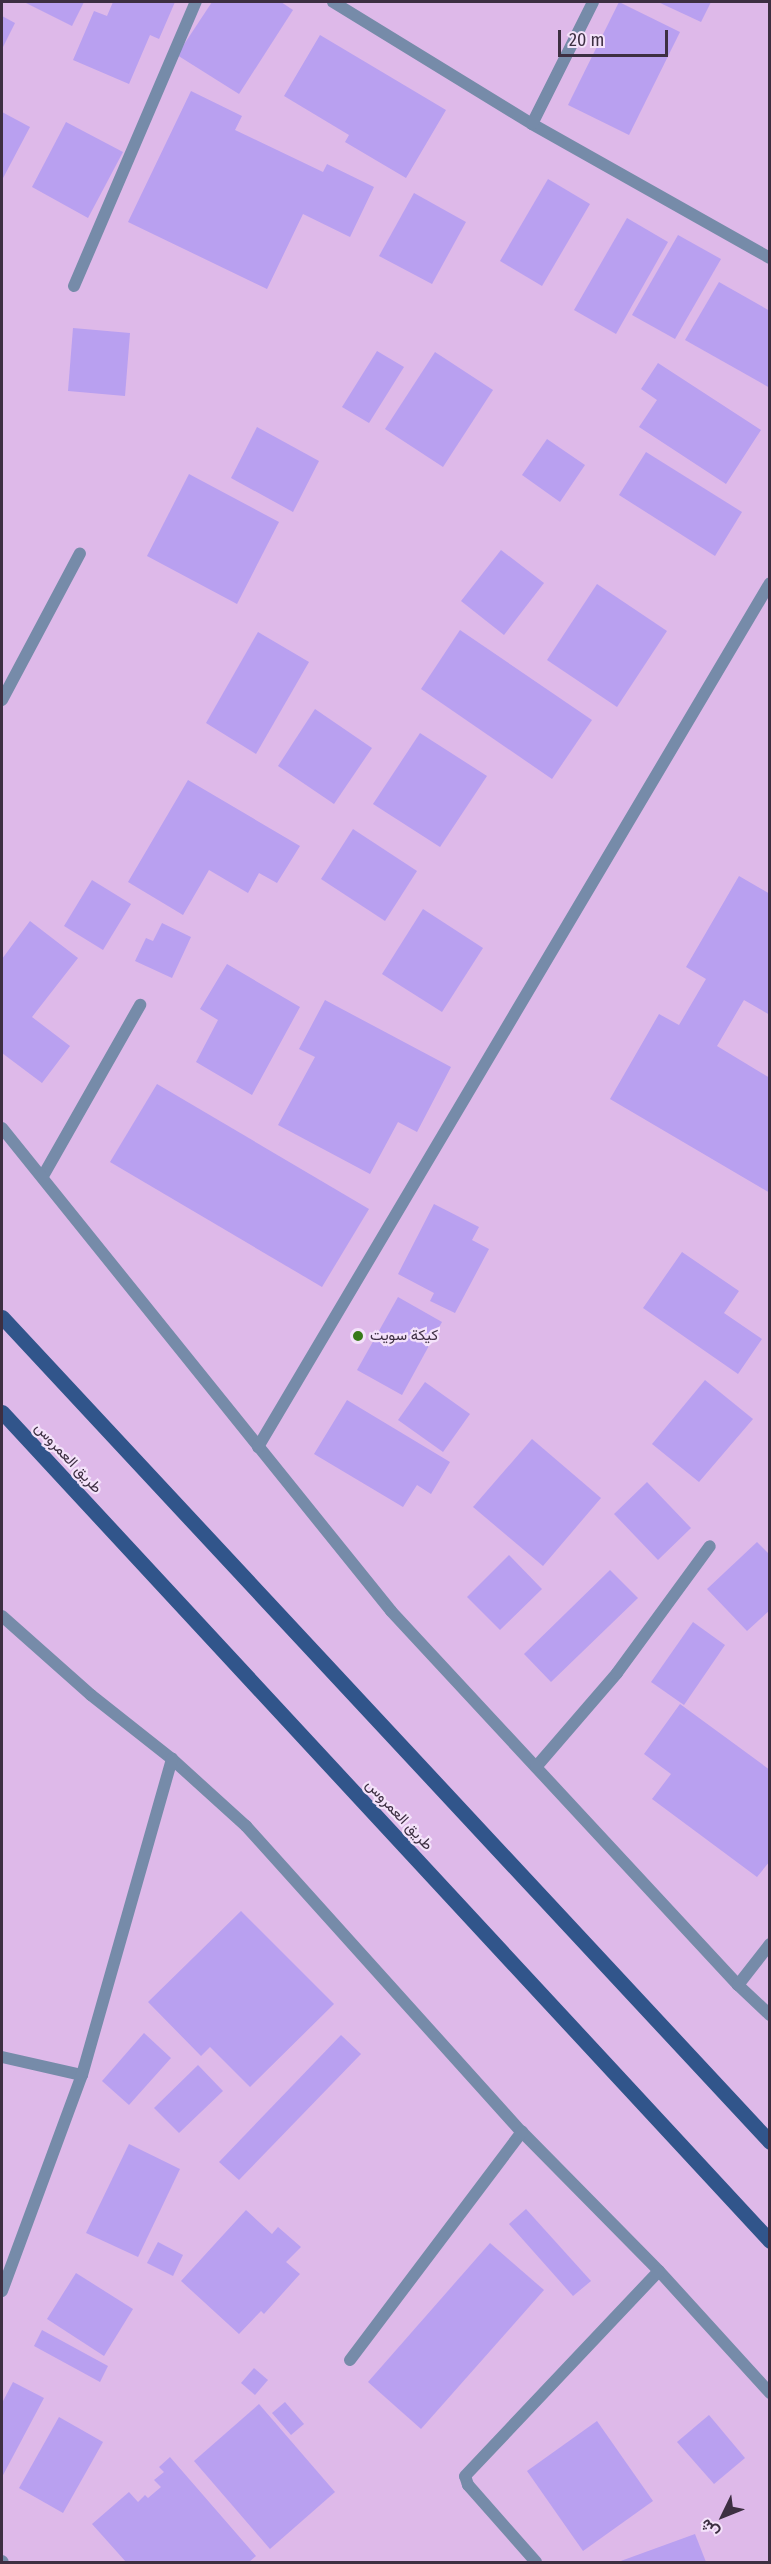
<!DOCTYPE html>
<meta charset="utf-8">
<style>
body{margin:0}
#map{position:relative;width:771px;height:2564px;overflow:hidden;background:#deb9e9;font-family:"Fira Sans Condensed",Vazirmatn,sans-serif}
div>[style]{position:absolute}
.building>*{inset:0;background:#b9a0f0}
.lane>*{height:12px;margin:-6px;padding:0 6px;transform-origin:6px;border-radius:6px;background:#768ba9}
.street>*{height:12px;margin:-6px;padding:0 6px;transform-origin:6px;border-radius:6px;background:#768ba9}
.primary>*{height:15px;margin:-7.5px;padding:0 7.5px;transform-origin:7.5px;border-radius:7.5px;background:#31558b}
.dots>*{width:16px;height:16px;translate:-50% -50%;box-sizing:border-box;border:3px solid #f4e2fa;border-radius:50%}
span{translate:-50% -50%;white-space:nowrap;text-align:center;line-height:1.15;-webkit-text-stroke:4.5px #f4e2fa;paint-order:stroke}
.poi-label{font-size:15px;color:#3d2f42}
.left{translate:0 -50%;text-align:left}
.street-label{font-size:15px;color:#3d2f42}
.frame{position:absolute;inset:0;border:3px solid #3d2f42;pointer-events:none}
.north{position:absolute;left:693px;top:2486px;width:60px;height:60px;-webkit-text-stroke:4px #f4e2fa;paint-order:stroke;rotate:227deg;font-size:16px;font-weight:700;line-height:24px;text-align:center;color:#3d2f42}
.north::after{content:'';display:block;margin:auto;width:21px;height:27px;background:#3d2f42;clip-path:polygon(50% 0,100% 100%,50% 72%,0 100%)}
.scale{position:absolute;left:558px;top:30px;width:110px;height:27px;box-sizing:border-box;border:3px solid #3d2f42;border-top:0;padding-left:8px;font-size:18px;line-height:21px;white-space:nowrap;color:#3d2f42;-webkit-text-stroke:4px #f4e2fa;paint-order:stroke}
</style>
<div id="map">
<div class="building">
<div style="clip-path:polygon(24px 2px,84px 2px,72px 26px)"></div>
<div style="clip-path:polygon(113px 2px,175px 2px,159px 39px,150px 35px,129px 84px,73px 60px,94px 11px,107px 16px)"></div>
<div style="clip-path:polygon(212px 2px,281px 2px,293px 10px,239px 94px,177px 55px)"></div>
<div style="clip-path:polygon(619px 2px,680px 32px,629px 135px,568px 105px)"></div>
<div style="clip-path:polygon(658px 2px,711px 2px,701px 22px)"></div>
<div style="clip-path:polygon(2px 16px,15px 23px,2px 49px)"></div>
<div style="clip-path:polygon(320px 35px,446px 110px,406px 178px,345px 142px,349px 135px,284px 96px)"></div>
<div style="clip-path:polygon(191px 91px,242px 116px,235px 130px,323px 172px,327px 164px,374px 187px,350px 237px,303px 214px,267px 289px,128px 222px)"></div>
<div style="clip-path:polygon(2px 112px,30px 127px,2px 180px)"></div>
<div style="clip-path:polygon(66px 122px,123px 152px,88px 218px,32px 187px)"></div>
<div style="clip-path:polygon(548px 179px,590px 204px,542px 286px,500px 261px)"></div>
<div style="clip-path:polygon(414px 193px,466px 222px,432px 284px,379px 256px)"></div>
<div style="clip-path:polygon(627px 218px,668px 242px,616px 334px,574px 310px)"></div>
<div style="clip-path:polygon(678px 235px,721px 259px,675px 339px,632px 315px)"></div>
<div style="clip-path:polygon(719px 282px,770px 311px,770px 388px,685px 340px)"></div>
<div style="clip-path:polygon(73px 328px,130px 333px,125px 396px,68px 391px)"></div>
<div style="clip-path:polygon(377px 351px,404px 367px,369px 423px,342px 407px)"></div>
<div style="clip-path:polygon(435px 352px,493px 390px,443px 467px,385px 429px)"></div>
<div style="clip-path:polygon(658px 363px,761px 430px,726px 484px,639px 427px,657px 400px,641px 389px)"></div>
<div style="clip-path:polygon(257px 427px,319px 461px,293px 512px,231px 478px)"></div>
<div style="clip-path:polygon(547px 439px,585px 465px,560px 502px,522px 475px)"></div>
<div style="clip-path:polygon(646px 452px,742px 512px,715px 556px,619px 495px)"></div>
<div style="clip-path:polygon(189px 474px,279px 522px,237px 604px,147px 556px)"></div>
<div style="clip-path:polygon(501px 550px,544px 583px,504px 635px,461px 601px)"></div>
<div style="clip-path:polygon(597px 584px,667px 631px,617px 707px,547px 660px)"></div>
<div style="clip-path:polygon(460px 630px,592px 720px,552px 779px,421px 689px)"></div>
<div style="clip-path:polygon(258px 632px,309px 662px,256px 754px,206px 723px)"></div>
<div style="clip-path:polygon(315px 709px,372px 748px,334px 804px,278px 766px)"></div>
<div style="clip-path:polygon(420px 733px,487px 776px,440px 847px,373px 804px)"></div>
<div style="clip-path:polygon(188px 780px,300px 846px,277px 883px,259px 873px,248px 893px,209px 870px,183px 915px,128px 882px)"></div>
<div style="clip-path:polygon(353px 829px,417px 871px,385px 921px,321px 879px)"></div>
<div style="clip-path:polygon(739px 876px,770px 894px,770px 1015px,744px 1000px,717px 1046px,770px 1078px,770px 1193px,610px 1099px,659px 1014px,679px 1025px,706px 979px,686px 967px)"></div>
<div style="clip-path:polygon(92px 880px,131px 904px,103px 950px,64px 926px)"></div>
<div style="clip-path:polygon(423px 909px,483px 948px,442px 1012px,382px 974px)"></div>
<div style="clip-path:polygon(30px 921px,78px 958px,32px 1017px,70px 1046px,42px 1083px,2px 1053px,2px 959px)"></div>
<div style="clip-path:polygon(162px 923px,191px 937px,172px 978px,135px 961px,146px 938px,153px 941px)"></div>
<div style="clip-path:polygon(227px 964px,300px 1007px,252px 1095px,196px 1062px,218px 1020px,200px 1009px)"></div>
<div style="clip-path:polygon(325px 1000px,451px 1067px,417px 1132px,398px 1122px,370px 1174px,278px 1125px,315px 1057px,299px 1049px)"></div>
<div style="clip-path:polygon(157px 1084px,369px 1209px,322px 1287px,110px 1162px)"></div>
<div style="clip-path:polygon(434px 1204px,479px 1227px,472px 1240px,489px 1249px,455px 1313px,430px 1301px,434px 1293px,398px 1274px)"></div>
<div style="clip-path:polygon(682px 1252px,739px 1291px,724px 1313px,762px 1339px,738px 1374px,643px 1308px)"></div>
<div style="clip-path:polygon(398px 1297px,442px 1322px,402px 1395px,357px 1370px)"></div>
<div style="clip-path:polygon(705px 1380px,753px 1419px,699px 1482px,652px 1444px)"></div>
<div style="clip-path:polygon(425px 1382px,470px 1414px,443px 1452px,398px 1420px)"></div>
<div style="clip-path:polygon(347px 1400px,450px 1462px,431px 1494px,417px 1485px,403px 1507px,314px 1454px)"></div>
<div style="clip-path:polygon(532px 1439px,601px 1498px,543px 1566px,473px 1507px)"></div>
<div style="clip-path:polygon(647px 1482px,691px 1528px,658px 1560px,614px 1514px)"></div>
<div style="clip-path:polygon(757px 1542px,770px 1555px,770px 1610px,747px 1631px,707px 1589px)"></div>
<div style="clip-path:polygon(509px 1555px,542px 1589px,500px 1630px,467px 1597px)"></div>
<div style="clip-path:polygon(610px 1570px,638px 1598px,551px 1682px,524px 1654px)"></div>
<div style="clip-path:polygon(693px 1622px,725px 1645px,684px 1705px,651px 1682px)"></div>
<div style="clip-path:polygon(680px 1704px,770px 1770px,770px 1861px,757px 1877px,652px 1799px,671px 1774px,644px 1754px)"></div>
<div style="clip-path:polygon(241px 1911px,334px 2004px,250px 2087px,210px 2047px,201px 2056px,148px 2002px)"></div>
<div style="clip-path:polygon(144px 2033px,171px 2058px,129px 2105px,102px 2081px)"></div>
<div style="clip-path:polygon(341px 2035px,361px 2054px,239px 2180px,219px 2162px)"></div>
<div style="clip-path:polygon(198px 2065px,223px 2091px,179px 2133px,154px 2108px)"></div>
<div style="clip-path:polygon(129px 2144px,180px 2169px,138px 2257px,86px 2233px)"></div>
<div style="clip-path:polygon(526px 2209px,591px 2281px,573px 2296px,509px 2224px)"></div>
<div style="clip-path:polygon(246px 2210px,272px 2234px,278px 2227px,301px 2247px,286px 2262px,300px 2274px,264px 2314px,261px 2311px,239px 2334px,181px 2281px)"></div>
<div style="clip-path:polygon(158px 2242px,183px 2255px,173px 2276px,147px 2263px)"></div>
<div style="clip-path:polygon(490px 2243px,544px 2290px,421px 2429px,368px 2382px)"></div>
<div style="clip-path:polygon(76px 2273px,133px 2309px,104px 2356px,47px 2319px)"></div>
<div style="clip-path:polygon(42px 2330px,108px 2366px,100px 2382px,34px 2346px)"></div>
<div style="clip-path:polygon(254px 2368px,268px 2380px,255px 2395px,241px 2383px)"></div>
<div style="clip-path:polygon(13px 2382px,44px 2398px,2px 2477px,2px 2403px)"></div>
<div style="clip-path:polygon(285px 2402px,304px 2424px,291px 2435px,272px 2413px)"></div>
<div style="clip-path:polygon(259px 2404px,335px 2492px,270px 2549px,194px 2461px)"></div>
<div style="clip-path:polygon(709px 2415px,745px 2458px,714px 2484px,677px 2442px)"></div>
<div style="clip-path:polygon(59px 2417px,103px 2442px,63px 2513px,19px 2488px)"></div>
<div style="clip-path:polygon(597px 2421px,653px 2501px,583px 2551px,527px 2471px)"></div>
<div style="clip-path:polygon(170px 2457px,256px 2556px,249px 2562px,126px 2562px,92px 2524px,129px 2492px,138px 2502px,145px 2495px,148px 2498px,161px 2487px,154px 2480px,164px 2472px,159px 2467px)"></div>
<div style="clip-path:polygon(695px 2534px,706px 2562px,618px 2562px)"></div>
</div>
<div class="lane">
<div style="left:43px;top:1176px;width:197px;rotate:-60.4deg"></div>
</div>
<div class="street">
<div style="left:333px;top:2px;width:233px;rotate:31.5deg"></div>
<div style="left:532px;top:124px;width:273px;rotate:29.4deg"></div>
<div style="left:532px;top:124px;width:136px;rotate:-63.4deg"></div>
<div style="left:74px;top:286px;width:309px;rotate:-66.8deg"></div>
<div style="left:2px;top:700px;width:166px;rotate:-62deg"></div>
<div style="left:2px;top:1128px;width:620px;rotate:51.15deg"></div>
<div style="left:391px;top:1611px;width:510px;rotate:47.14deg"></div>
<div style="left:738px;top:1985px;width:44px;rotate:43.2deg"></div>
<div style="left:258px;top:1447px;width:1004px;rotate:-59.35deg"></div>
<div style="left:2px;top:1616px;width:119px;rotate:41.6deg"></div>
<div style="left:91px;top:1695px;width:103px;rotate:38.3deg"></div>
<div style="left:172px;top:1759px;width:100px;rotate:42.2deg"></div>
<div style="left:246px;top:1826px;width:412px;rotate:48deg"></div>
<div style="left:522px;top:2132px;width:195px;rotate:45.4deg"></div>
<div style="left:659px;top:2271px;width:165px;rotate:47.7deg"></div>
<div style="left:536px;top:1767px;width:124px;rotate:-49.2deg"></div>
<div style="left:617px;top:1673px;width:157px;rotate:-53.8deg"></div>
<div style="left:738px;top:1985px;width:52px;rotate:-52deg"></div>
<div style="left:2px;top:2057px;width:82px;rotate:12.7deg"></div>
<div style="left:2px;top:2291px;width:230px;rotate:-69.7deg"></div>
<div style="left:82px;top:2075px;width:329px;rotate:-74.1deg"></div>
<div style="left:350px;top:2360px;width:286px;rotate:-53deg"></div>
<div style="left:2px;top:2561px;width:1px;rotate:45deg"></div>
<div style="left:536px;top:2562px;width:103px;rotate:-131.4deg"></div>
<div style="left:468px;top:2485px;width:9px;rotate:-108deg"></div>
<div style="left:465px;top:2476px;width:282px;rotate:-46.6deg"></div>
</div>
<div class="primary">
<div style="left:2px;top:1317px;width:1127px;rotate:47.05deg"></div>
<div style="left:2px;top:1412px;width:1130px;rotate:47.19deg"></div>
</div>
<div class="dots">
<div style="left:358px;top:1336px;background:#377918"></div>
</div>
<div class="poi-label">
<span class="left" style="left:370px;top:1336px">كيكة سويت</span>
</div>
<div class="street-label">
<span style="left:68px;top:1458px;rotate:47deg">طريق العمروس</span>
<span style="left:399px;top:1815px;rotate:47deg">طريق العمروس</span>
</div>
<div class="frame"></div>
<div class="north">ش</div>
<div class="scale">20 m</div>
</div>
